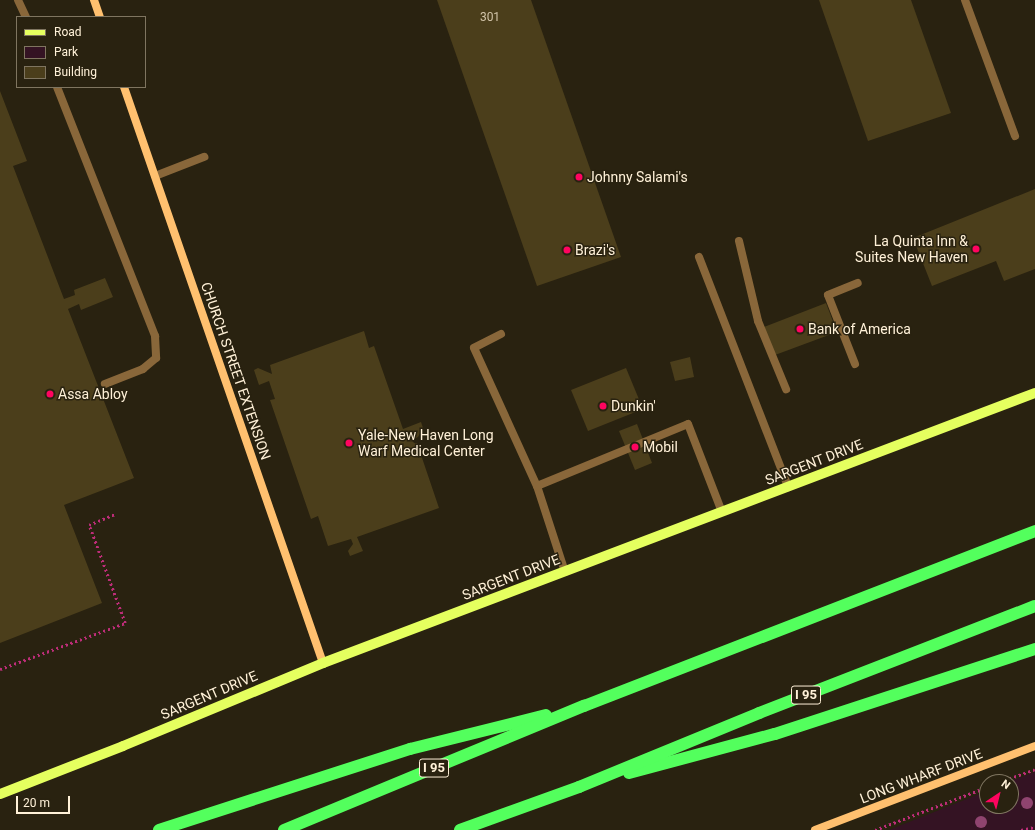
<!DOCTYPE html>
<style>
body{margin:0}
#map{position:relative;width:1035px;height:830px;overflow:hidden;background:#292210;font-family:Roboto,sans-serif}
div>[style]{position:absolute}
.green>*{inset:0;background:#341323}
.building>*{inset:0;background:#4b3e1b}
.path>*{height:2.5px;margin-top:-1.25px;transform-origin:0;background:repeating-linear-gradient(90deg,#be2d79 0 2px,transparent 0 5px)}
.lane>*{height:8px;margin:-4px;padding:0 4px;transform-origin:4px;border-radius:4px;background:#89673a}
.secondary>*{height:8px;margin:-4px;padding:0 4px;transform-origin:4px;border-radius:4px;background:#ffc06f}
.primary>*{height:10px;margin:-5px;padding:0 5px;transform-origin:5px;border-radius:5px;background:#e5ff5f}
.highway>*{height:12px;margin:-6px;padding:0 6px;transform-origin:6px;border-radius:6px;background:#53ff5d}
.trees>*{width:12px;height:12px;margin:-6px;border-radius:50%;background:#8f446f}
.dots>*{width:11px;height:11px;translate:-50% -50%;box-sizing:border-box;border:2px solid #292210;border-radius:50%}
span{translate:-50% -50%;white-space:nowrap;text-align:center;line-height:1.15;-webkit-text-stroke:3px #292210;paint-order:stroke}
.number-label{font-size:12px;color:#d2c4a9}
.number-label span{-webkit-text-stroke-width:0}
.shield-label span{padding:1px 3px;background:#292210;border:1px solid;border-radius:3px;-webkit-text-stroke-width:0}
.shield-label{font-size:13px;color:#fff1d8;font-weight:700}
.poi-label{font-size:14px;color:#fff1d8}
.left{translate:0 -50%;text-align:left}
.right{translate:-100% -50%;text-align:right}
.street-label{font-size:14px;color:#fff1d8}
.legend{position:absolute;left:16px;top:16px;width:130px;height:72px;box-sizing:border-box;background:#292210;border:1px solid #7f7560;margin:0;padding:5px 7px;list-style:none;font-size:12px;color:#fff1d8}
.legend li{display:flex;align-items:center;gap:8px;height:20px}
.legend b{width:20px;border:1px solid #7f7560}
.north{position:absolute;left:979px;top:774px;width:40px;height:40px;box-sizing:border-box;background:#292210;border:1px solid #7f7560;border-radius:50%;rotate:35deg;font-size:11px;font-weight:700;line-height:16px;text-align:center;color:#fff1d8}
.north::after{content:'';display:block;margin:auto;width:14px;height:18px;background:#ff045f;clip-path:polygon(50% 0,100% 100%,50% 72%,0 100%)}
.scale{position:absolute;left:16px;top:796px;width:54px;height:18px;box-sizing:border-box;border:2px solid #fff1d8;border-top:0;padding-left:5px;font-size:12px;line-height:14px;white-space:nowrap;color:#fff1d8;-webkit-text-stroke:3px #292210;paint-order:stroke}
</style>
<div id="map">
<div class="green">
<div style="clip-path:polygon(1035px 772px,1035px 830px,889px 830px,987px 791px,987px 806px,1011px 806px,1011px 782px,1008px 782px)"></div>
</div>
<div class="building">
<div style="clip-path:polygon(437px 0,531px 0,621px 257px,537px 286px)"></div>
<div style="clip-path:polygon(819px 0,911px 0,951px 113px,868px 141px)"></div>
<div style="clip-path:polygon(0 91px,27px 161px,13px 166px,64px 299px,75px 295px,74px 290px,105px 278px,113px 297px,81px 310px,79px 304px,68px 309px,134px 478px,64px 505px,102px 603px,0 643px)"></div>
<div style="clip-path:polygon(1035px 189px,1035px 269px,1004px 281px,996px 261px,932px 286px,913px 238px)"></div>
<div style="clip-path:polygon(826px 303px,837px 332px,775px 355px,764px 327px)"></div>
<div style="clip-path:polygon(364px 331px,369px 348px,374px 346px,403px 429px,421px 422px,423px 428px,418px 437px,412px 440px,414px 443px,417px 443px,439px 508px,357px 537px,363px 551px,350px 556px,348px 551px,353px 544px,351px 539px,328px 546px,318px 516px,311px 519px,270px 400px,275px 399px,269px 381px,259px 385px,254px 370px,258px 368px,272px 374px,270px 365px)"></div>
<div style="clip-path:polygon(690px 357px,694px 377px,675px 381px,670px 362px)"></div>
<div style="clip-path:polygon(626px 368px,643px 409px,588px 431px,571px 390px)"></div>
<div style="clip-path:polygon(637px 424px,652px 463px,635px 470px,619px 431px)"></div>
</div>
<div class="path">
<div style="left:0;top:669px;width:133px;rotate:-20.2deg"></div>
<div style="left:125px;top:623px;width:104px;rotate:-110.2deg"></div>
<div style="left:89px;top:525px;width:28px;rotate:-23deg"></div>
<div style="left:1000px;top:782px;width:37px;rotate:-20deg"></div>
<div style="left:875px;top:830px;width:120px;rotate:-21deg"></div>
<div style="left:1021px;top:830px;width:14px;rotate:-12deg"></div>
</div>
<div class="lane">
<div style="left:18px;top:0;width:19px;rotate:65deg"></div>
<div style="left:965px;top:0;width:145px;rotate:69.8deg"></div>
<div style="left:57px;top:87px;width:268px;rotate:68.5deg"></div>
<div style="left:155px;top:336px;width:22px;rotate:87deg"></div>
<div style="left:156px;top:358px;width:17px;rotate:140deg"></div>
<div style="left:143px;top:369px;width:41px;rotate:158.5deg"></div>
<div style="left:155px;top:176px;width:53px;rotate:-21.2deg"></div>
<div style="left:739px;top:241px;width:82px;rotate:76.6deg"></div>
<div style="left:758px;top:321px;width:74px;rotate:67.6deg"></div>
<div style="left:699px;top:257px;width:247px;rotate:68.8deg"></div>
<div style="left:501px;top:334px;width:30px;rotate:153deg"></div>
<div style="left:474px;top:348px;width:152px;rotate:65.5deg"></div>
<div style="left:855px;top:364px;width:74px;rotate:-111.4deg"></div>
<div style="left:828px;top:295px;width:32px;rotate:-22deg"></div>
<div style="left:565px;top:572px;width:90px;rotate:-108deg"></div>
<div style="left:537px;top:486px;width:163px;rotate:-22.3deg"></div>
<div style="left:688px;top:424px;width:94px;rotate:68.9deg"></div>
</div>
<div class="secondary">
<div style="left:94px;top:0;width:18px;rotate:71deg"></div>
<div style="left:124px;top:87px;width:609px;rotate:70.94deg"></div>
<div style="left:815px;top:830px;width:235px;rotate:-20.9deg"></div>
</div>
<div class="primary">
<div style="left:0;top:794px;width:132px;rotate:-21.3deg"></div>
<div style="left:123px;top:746px;width:217px;rotate:-22.5deg"></div>
<div style="left:323px;top:663px;width:761px;rotate:-20.77deg"></div>
</div>
<div class="highway">
<div style="left:629px;top:773px;width:151px;rotate:-15deg"></div>
<div style="left:775px;top:734px;width:274px;rotate:-18.1deg"></div>
<div style="left:159px;top:830px;width:264px;rotate:-17.9deg"></div>
<div style="left:410px;top:749px;width:140px;rotate:-14deg"></div>
<div style="left:284px;top:830px;width:325px;rotate:-22.5deg"></div>
<div style="left:584px;top:706px;width:484px;rotate:-21.2deg"></div>
<div style="left:460px;top:830px;width:127px;rotate:-19.9deg"></div>
<div style="left:579px;top:787px;width:195px;rotate:-22.3deg"></div>
<div style="left:759px;top:713px;width:296px;rotate:-21.2deg"></div>
</div>
<div class="trees">
<div style="left:1027px;top:803px"></div>
<div style="left:981px;top:822px"></div>
</div>
<div class="dots">
<div style="left:579px;top:177px;background:#ff045f"></div>
<div style="left:976px;top:249px;background:#ff045f"></div>
<div style="left:567px;top:250px;background:#ff045f"></div>
<div style="left:800px;top:329px;background:#ff045f"></div>
<div style="left:50px;top:394px;background:#ff045f"></div>
<div style="left:603px;top:406px;background:#ff045f"></div>
<div style="left:349px;top:443px;background:#ff045f"></div>
<div style="left:635px;top:447px;background:#ff045f"></div>
</div>
<div class="number-label">
<span style="left:490px;top:18px">301</span>
</div>
<div class="shield-label">
<span style="left:806px;top:695px">I 95</span>
<span style="left:434px;top:768px">I 95</span>
</div>
<div class="poi-label">
<span class="left" style="left:587px;top:177px">Johnny Salami's</span>
<span class="right" style="left:968px;top:249px">La Quinta Inn &amp;<br>Suites New Haven</span>
<span class="left" style="left:575px;top:250px">Brazi's</span>
<span class="left" style="left:808px;top:329px">Bank of America</span>
<span class="left" style="left:58px;top:394px">Assa Abloy</span>
<span class="left" style="left:611px;top:406px">Dunkin'</span>
<span class="left" style="left:358px;top:443px">Yale-New Haven Long<br>Warf Medical Center</span>
<span class="left" style="left:643px;top:447px">Mobil</span>
</div>
<div class="street-label">
<span style="left:236px;top:371px;rotate:71deg">CHURCH STREET EXTENSION</span>
<span style="left:814px;top:462px;rotate:-21deg">SARGENT DRIVE</span>
<span style="left:511px;top:577px;rotate:-21deg">SARGENT DRIVE</span>
<span style="left:209px;top:695px;rotate:-23deg">SARGENT DRIVE</span>
<span style="left:921px;top:776px;rotate:-21deg">LONG WHARF DRIVE</span>
</div>
<ul class="legend">
<li><b style="height:5px;background:#e5ff5f"></b>Road</li>
<li><b style="height:11px;background:#341323"></b>Park</li>
<li><b style="height:11px;background:#4b3e1b"></b>Building</li>
</ul>
<div class="north">N</div>
<div class="scale">20 m</div>
</div>
